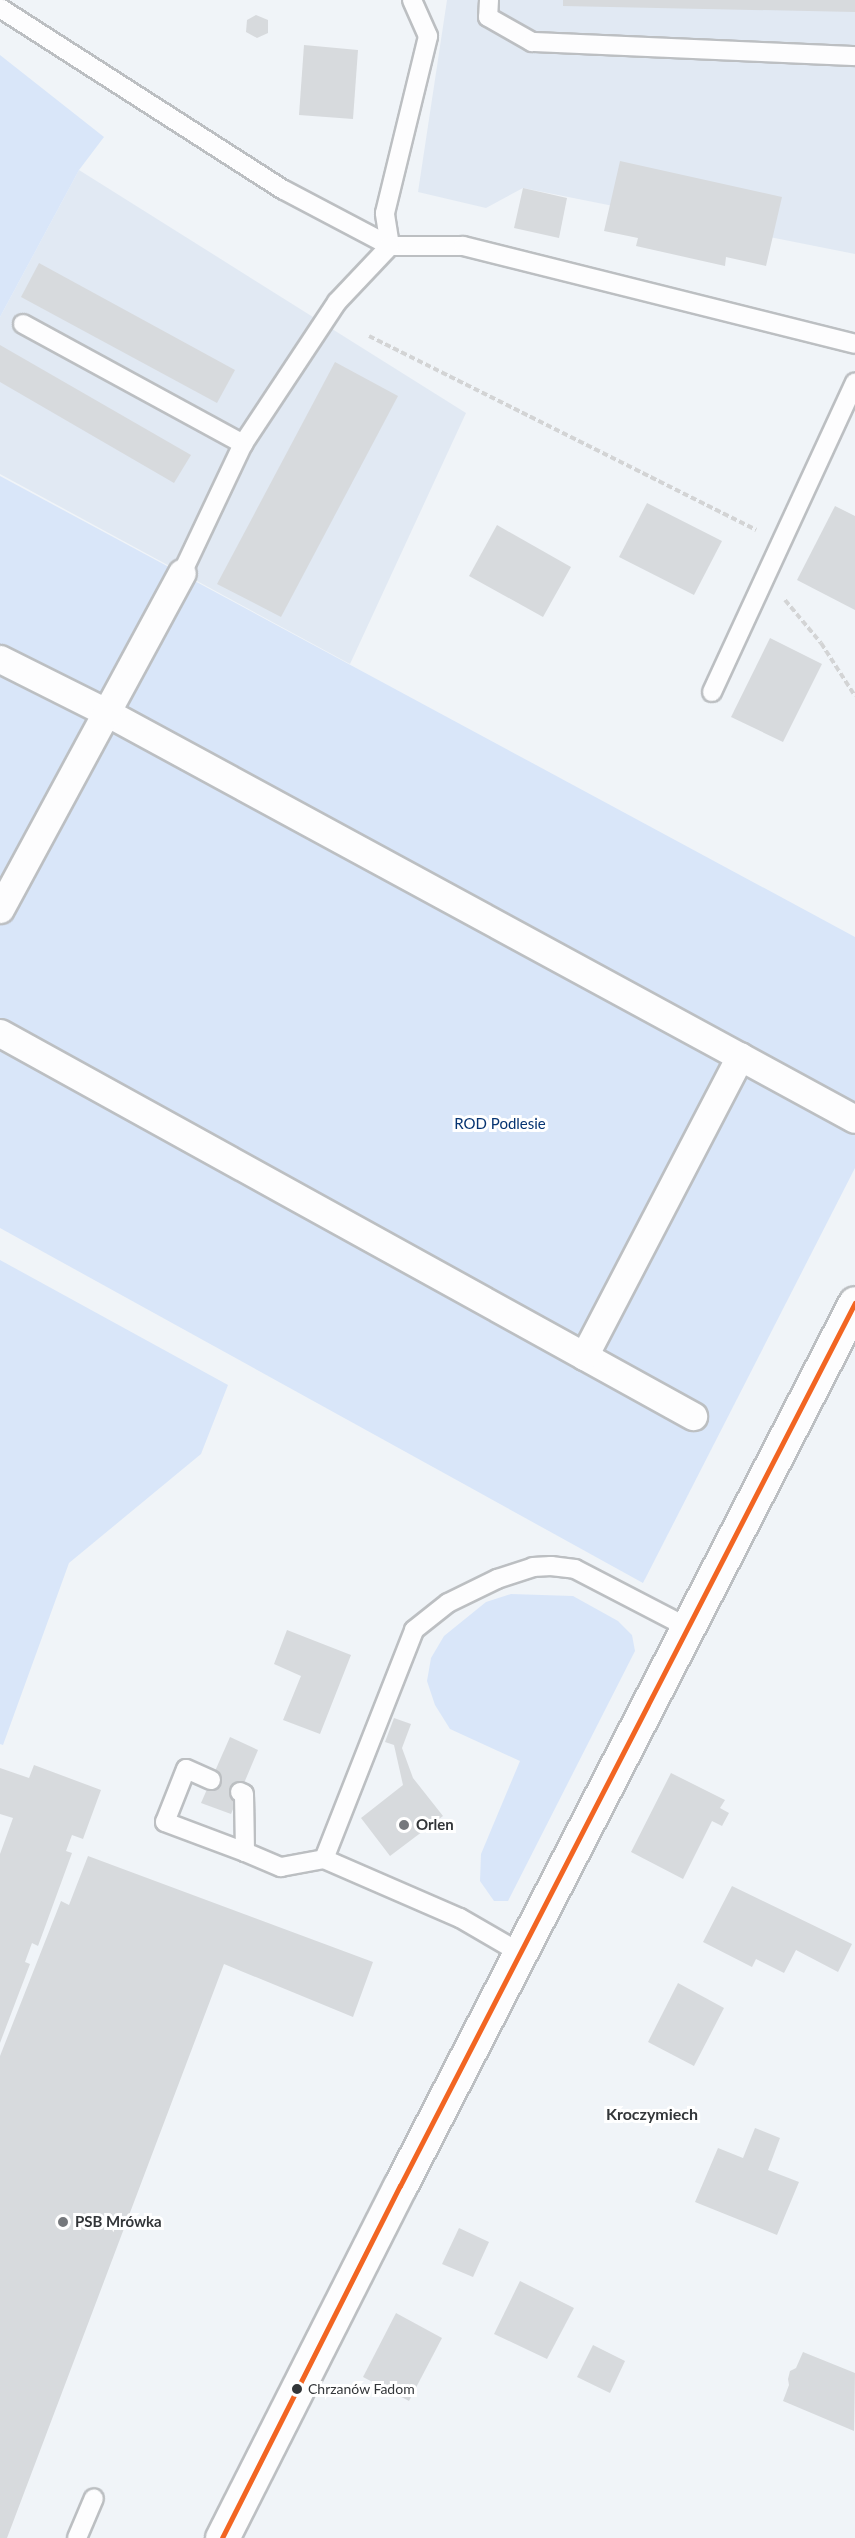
<!DOCTYPE html>
<meta charset="utf-8">
<style>
body{margin:0}
#map{position:relative;width:855px;height:2538px;overflow:hidden;background:#f0f4f8;font-family:Lato,sans-serif}
div>[style]{position:absolute}
.built>*{inset:0;background:#e1e9f3}
.green>*{inset:0;background:#d9e6f9}
.building>*{inset:0;background:#d7dadd}
.path>*{height:4px;margin-top:-2px;transform-origin:0;background:repeating-linear-gradient(90deg,#d3d4d5 0 6px,transparent 0 9px)}
.roads{filter:drop-shadow(2px 0 #bcbfc2) drop-shadow(-2px 0 #bcbfc2) drop-shadow(0 2px #bcbfc2) drop-shadow(0 -2px #bcbfc2)}
.service>*{height:18px;margin:-9px;padding:0 9px;transform-origin:9px;border-radius:9px;background:#fdfdfe}
.pedestrian>*{height:27px;margin:-13.5px;padding:0 13.5px;transform-origin:13.5px;border-radius:13.5px;background:#fdfdfe}
.secondary>*{height:33px;margin:-16.5px;padding:0 16.5px;transform-origin:16.5px;border-radius:16.5px;background:#fdfdfe}
.bus-1>*{height:4.5px;margin:-2.25px;padding:0 2.25px;transform-origin:2.25px;border-radius:2.25px;background:#f26522}
.dots>*{width:16px;height:16px;translate:-50% -50%;box-sizing:border-box;border:3px solid #fff;border-radius:50%}
span{translate:-50% -50%;white-space:nowrap;text-align:center;line-height:1.15;-webkit-text-stroke:6px #fff;paint-order:stroke}
.bus-label{font-size:14px;color:#333639}
.left{translate:0 -50%;text-align:left}
.park-label{font-size:15px;color:#063472}
.poi-label{font-size:15px;color:#333639;font-weight:700}
.neighbourhood-label{font-size:16px;color:#333639;font-weight:700}
</style>
<div id="map">
<div class="built">
<div style="clip-path:polygon(447px 0,855px 0,855px 254px,523px 188px,486px 208px,418px 192px)"></div>
<div style="clip-path:polygon(79px 170px,466px 413px,350px 664px,0 474px,0 317px)"></div>
</div>
<div class="green">
<div style="clip-path:polygon(0 55px,104px 137px,79px 170px,0 317px)"></div>
<div style="clip-path:polygon(0 476px,855px 937px,855px 1168px,643px 1583px,0 1228px)"></div>
<div style="clip-path:polygon(0 1260px,228px 1385px,201px 1454px,69px 1563px,3px 1745px,0 1744px)"></div>
<div style="clip-path:polygon(511px 1594px,573px 1596px,618px 1621px,632px 1635px,635px 1651px,508px 1901px,494px 1901px,480px 1881px,481px 1854px,520px 1761px,450px 1729px,435px 1705px,427px 1681px,431px 1658px,444px 1636px,486px 1602px)"></div>
</div>
<div class="building">
<div style="clip-path:polygon(563px 0,855px 0,855px 12px,563px 6px)"></div>
<div style="clip-path:polygon(256px 15px,268px 20px,268px 33px,257px 38px,246px 32px,247px 20px)"></div>
<div style="clip-path:polygon(304px 45px,358px 50px,353px 119px,299px 115px)"></div>
<div style="clip-path:polygon(620px 161px,782px 197px,766px 266px,726px 257px,725px 266px,636px 246px,638px 238px,604px 231px)"></div>
<div style="clip-path:polygon(523px 188px,567px 198px,559px 238px,514px 228px)"></div>
<div style="clip-path:polygon(39px 263px,235px 370px,217px 403px,21px 297px)"></div>
<div style="clip-path:polygon(0 345px,191px 455px,174px 483px,0 382px)"></div>
<div style="clip-path:polygon(335px 362px,398px 396px,281px 617px,217px 584px)"></div>
<div style="clip-path:polygon(647px 503px,722px 541px,694px 595px,619px 557px)"></div>
<div style="clip-path:polygon(835px 506px,855px 516px,855px 610px,797px 580px)"></div>
<div style="clip-path:polygon(497px 525px,571px 567px,543px 617px,469px 576px)"></div>
<div style="clip-path:polygon(770px 638px,822px 664px,783px 742px,731px 717px)"></div>
<div style="clip-path:polygon(287px 1630px,351px 1655px,320px 1734px,283px 1720px,301px 1676px,274px 1664px)"></div>
<div style="clip-path:polygon(394px 1718px,411px 1724px,402px 1748px,413px 1778px,443px 1816px,390px 1856px,361px 1818px,403px 1785px,394px 1745px,385px 1742px)"></div>
<div style="clip-path:polygon(230px 1737px,258px 1750px,231px 1814px,201px 1803px)"></div>
<div style="clip-path:polygon(34px 1765px,101px 1790px,83px 1839px,72px 1835px,66px 1851px,72px 1853px,38px 1946px,32px 1943px,25px 1962px,30px 1964px,0 2043px,0 1854px,13px 1818px,0 1814px,0 1768px,29px 1778px)"></div>
<div style="clip-path:polygon(671px 1773px,725px 1800px,720px 1808px,729px 1813px,722px 1826px,712px 1821px,683px 1879px,631px 1852px)"></div>
<div style="clip-path:polygon(88px 1856px,373px 1962px,353px 2017px,224px 1964px,7px 2538px,0 2538px,0 2056px,61px 1901px,69px 1905px)"></div>
<div style="clip-path:polygon(732px 1886px,852px 1944px,838px 1972px,796px 1950px,784px 1973px,756px 1959px,752px 1967px,703px 1942px)"></div>
<div style="clip-path:polygon(678px 1983px,724px 2008px,694px 2066px,648px 2042px)"></div>
<div style="clip-path:polygon(755px 2128px,780px 2138px,768px 2170px,799px 2182px,777px 2235px,695px 2202px,718px 2148px,743px 2158px)"></div>
<div style="clip-path:polygon(459px 2228px,489px 2242px,473px 2277px,442px 2264px)"></div>
<div style="clip-path:polygon(520px 2281px,574px 2308px,547px 2359px,494px 2334px)"></div>
<div style="clip-path:polygon(396px 2313px,442px 2338px,409px 2401px,363px 2377px)"></div>
<div style="clip-path:polygon(593px 2345px,625px 2361px,610px 2393px,577px 2377px)"></div>
<div style="clip-path:polygon(803px 2352px,855px 2373px,854px 2431px,783px 2401px,789px 2385px,788px 2379px,790px 2371px,796px 2368px)"></div>
</div>
<div class="path">
<div style="left:369px;top:336px;width:433px;rotate:26.6deg"></div>
<div style="left:785px;top:600px;width:56px;rotate:50.1deg"></div>
<div style="left:821px;top:643px;width:63px;rotate:57.3deg"></div>
</div>
<div class="roads">
<div class="service">
<div style="left:489px;top:0;width:17px;rotate:93deg"></div>
<div style="left:488px;top:17px;width:51px;rotate:29.6deg"></div>
<div style="left:532px;top:42px;width:323px;rotate:2.5deg"></div>
<div style="left:0;top:8px;width:337px;rotate:32.7deg"></div>
<div style="left:284px;top:190px;width:120px;rotate:27.8deg"></div>
<div style="left:390px;top:246px;width:73px"></div>
<div style="left:463px;top:246px;width:404px;rotate:14deg"></div>
<div style="left:390px;top:246px;width:33px;rotate:-99deg"></div>
<div style="left:385px;top:213px;width:182px;rotate:-76.3deg"></div>
<div style="left:428px;top:36px;width:39px;rotate:-114deg"></div>
<div style="left:23px;top:324px;width:251px;rotate:28.6deg"></div>
<div style="left:182px;top:573px;width:143px;rotate:-64.7deg"></div>
<div style="left:243px;top:444px;width:170px;rotate:-56.5deg"></div>
<div style="left:337px;top:302px;width:77px;rotate:-46.6deg"></div>
<div style="left:712px;top:692px;width:341px;rotate:-65.2deg"></div>
<div style="left:211px;top:1780px;width:27px;rotate:-156deg"></div>
<div style="left:186px;top:1769px;width:57px;rotate:111.6deg"></div>
<div style="left:165px;top:1822px;width:85px;rotate:20.6deg"></div>
<div style="left:240px;top:1792px;width:4px;rotate:27deg"></div>
<div style="left:244px;top:1794px;width:58px;rotate:89deg"></div>
<div style="left:245px;top:1852px;width:39px;rotate:23deg"></div>
<div style="left:281px;top:1867px;width:44px;rotate:-10.5deg"></div>
<div style="left:324px;top:1859px;width:148px;rotate:23.5deg"></div>
<div style="left:460px;top:1918px;width:72px;rotate:30.1deg"></div>
<div style="left:324px;top:1859px;width:246px;rotate:-68.5deg"></div>
<div style="left:414px;top:1630px;width:43px;rotate:-38.5deg"></div>
<div style="left:448px;top:1603px;width:55px;rotate:-26.1deg"></div>
<div style="left:497px;top:1579px;width:38px;rotate:-18deg"></div>
<div style="left:533px;top:1567px;width:18px;rotate:-3deg"></div>
<div style="left:551px;top:1566px;width:24px;rotate:7deg"></div>
<div style="left:575px;top:1569px;width:128px;rotate:27.4deg"></div>
<div style="left:77px;top:2538px;width:43px;rotate:-67deg"></div>
</div>
<div class="pedestrian">
<div style="left:0;top:659px;width:119px;rotate:26.6deg"></div>
<div style="left:106px;top:712px;width:852px;rotate:28.52deg"></div>
<div style="left:0;top:909px;width:382px;rotate:-61.6deg"></div>
<div style="left:0;top:1033px;width:792px;rotate:28.93deg"></div>
<div style="left:584px;top:1356px;width:338px;rotate:-62.5deg"></div>
</div>
<div class="secondary">
<div style="left:222px;top:2538px;width:394px;rotate:-63.2deg"></div>
<div style="left:400px;top:2186px;width:993px;rotate:-62.74deg"></div>
</div>
</div>
<div class="bus-1">
<div style="left:222px;top:2538px;width:394px;rotate:-63.2deg"></div>
<div style="left:400px;top:2186px;width:993px;rotate:-62.74deg"></div>
</div>
<div class="dots">
<div style="left:404px;top:1825px;background:#75787c"></div>
<div style="left:63px;top:2222px;background:#75787c"></div>
<div style="left:297px;top:2389px;background:#333639"></div>
</div>
<div class="bus-label">
<span class="left" style="left:308px;top:2389px">Chrzanów Fadom</span>
</div>
<div class="park-label">
<span style="left:500px;top:1124px">ROD Podlesie</span>
</div>
<div class="poi-label">
<span class="left" style="left:416px;top:1825px">Orlen</span>
<span class="left" style="left:75px;top:2222px">PSB Mrówka</span>
</div>
<div class="neighbourhood-label">
<span style="left:652px;top:2114px">Kroczymiech</span>
</div>
</div>
